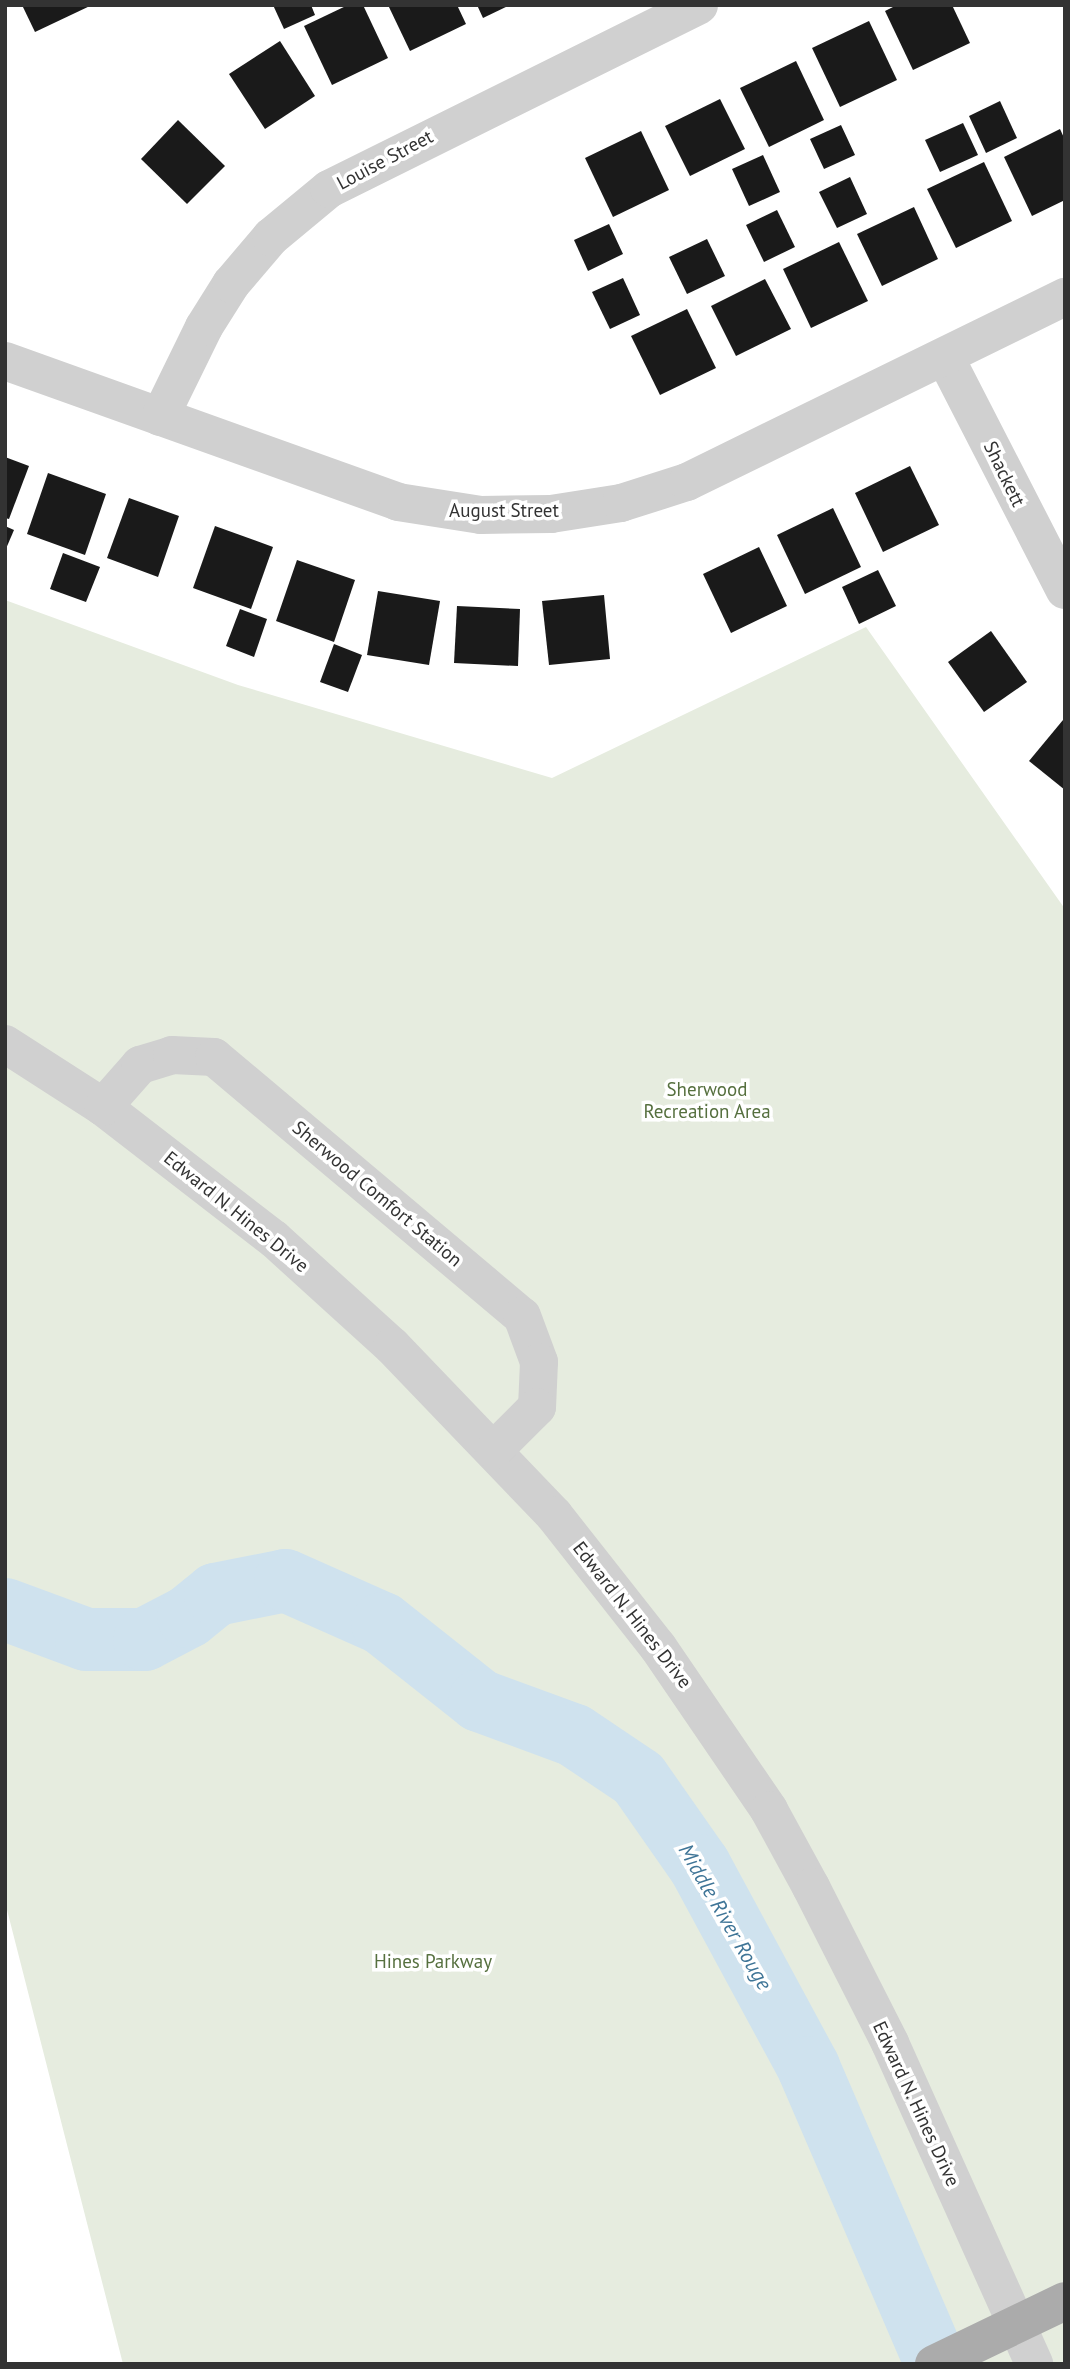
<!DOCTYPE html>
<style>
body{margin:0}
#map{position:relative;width:1070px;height:2369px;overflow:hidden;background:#fff;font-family:"PT Sans",sans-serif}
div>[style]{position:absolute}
.green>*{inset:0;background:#e6ecdf}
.river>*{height:63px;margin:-31.5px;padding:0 31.5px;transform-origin:31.5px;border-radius:31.5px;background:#cfe2ee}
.building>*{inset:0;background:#1a1a1a}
.minor>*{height:38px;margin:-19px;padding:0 19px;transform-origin:19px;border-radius:19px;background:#d0d0d0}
.major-bridge>*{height:38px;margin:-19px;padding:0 19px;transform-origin:19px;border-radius:19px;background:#ababab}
span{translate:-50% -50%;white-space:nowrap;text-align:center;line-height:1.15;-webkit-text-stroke:7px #fff;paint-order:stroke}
.street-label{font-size:19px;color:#333}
.park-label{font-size:19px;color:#56703f}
.water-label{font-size:21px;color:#3f7597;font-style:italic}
.frame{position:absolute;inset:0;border:7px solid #333;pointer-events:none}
</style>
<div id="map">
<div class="green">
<div style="clip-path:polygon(5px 600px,238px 685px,552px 778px,866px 627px,1065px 909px,1065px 2364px,123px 2364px,5px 1902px)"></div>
</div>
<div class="river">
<div style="left:5px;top:1609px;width:86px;rotate:20.3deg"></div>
<div style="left:86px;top:1639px;width:58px"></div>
<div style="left:144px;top:1639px;width:50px;rotate:-27.6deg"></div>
<div style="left:188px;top:1616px;width:35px;rotate:-39deg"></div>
<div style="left:215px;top:1594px;width:71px;rotate:-11.3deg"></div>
<div style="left:285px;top:1580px;width:106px;rotate:23.9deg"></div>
<div style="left:382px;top:1623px;width:124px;rotate:38.4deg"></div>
<div style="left:479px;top:1700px;width:101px;rotate:20.2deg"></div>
<div style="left:574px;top:1735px;width:77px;rotate:33.9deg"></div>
<div style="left:638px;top:1778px;width:106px;rotate:55deg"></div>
<div style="left:699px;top:1865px;width:230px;rotate:61.6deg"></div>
<div style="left:808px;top:2067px;width:323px;rotate:66.7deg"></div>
</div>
<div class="building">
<div style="clip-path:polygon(22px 5px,92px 5px,35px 32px)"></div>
<div style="clip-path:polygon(273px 5px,311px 5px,315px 15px,284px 29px)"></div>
<div style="clip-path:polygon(348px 5px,363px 5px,388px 58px,332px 85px,304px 26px)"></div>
<div style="clip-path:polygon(388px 5px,457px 5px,466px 24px,410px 51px)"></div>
<div style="clip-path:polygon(477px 5px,510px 5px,483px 18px)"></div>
<div style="clip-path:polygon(897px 5px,952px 5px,970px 43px,913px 70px,885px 11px)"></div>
<div style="clip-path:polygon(869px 21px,897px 80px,840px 107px,812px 48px)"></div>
<div style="clip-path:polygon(280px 41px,315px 96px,265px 129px,229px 74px)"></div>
<div style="clip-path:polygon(796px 61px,824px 120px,769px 147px,740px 88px)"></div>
<div style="clip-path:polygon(720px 99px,745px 149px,690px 176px,665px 126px)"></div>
<div style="clip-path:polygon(1000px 101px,1017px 138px,986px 153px,969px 116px)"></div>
<div style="clip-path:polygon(178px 120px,225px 166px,187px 204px,141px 159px)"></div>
<div style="clip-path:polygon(963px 123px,978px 155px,940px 172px,925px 140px)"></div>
<div style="clip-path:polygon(841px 125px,855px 155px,824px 169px,810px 139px)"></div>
<div style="clip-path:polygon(1060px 129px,1065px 140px,1065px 200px,1032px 216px,1004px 157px)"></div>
<div style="clip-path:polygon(641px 131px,669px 190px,613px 217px,585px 158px)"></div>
<div style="clip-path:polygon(763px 155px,780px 192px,749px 206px,732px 169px)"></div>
<div style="clip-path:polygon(984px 162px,1012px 221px,956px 248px,927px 189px)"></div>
<div style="clip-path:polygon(850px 177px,867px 214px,837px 228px,819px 192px)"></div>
<div style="clip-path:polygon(914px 207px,938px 259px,882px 286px,857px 234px)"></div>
<div style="clip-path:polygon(777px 210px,795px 247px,764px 262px,746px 225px)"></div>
<div style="clip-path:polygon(609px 224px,623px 254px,588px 271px,574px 240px)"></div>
<div style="clip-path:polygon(707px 239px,725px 276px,687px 294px,669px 257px)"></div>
<div style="clip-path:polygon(839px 242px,868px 301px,811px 328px,783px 269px)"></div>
<div style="clip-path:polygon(623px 278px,640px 315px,610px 329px,592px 292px)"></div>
<div style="clip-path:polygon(765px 279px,791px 329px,736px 356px,711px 306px)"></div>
<div style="clip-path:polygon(687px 309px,716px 368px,660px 395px,631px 336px)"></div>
<div style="clip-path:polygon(5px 457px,29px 466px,9px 519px,5px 518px)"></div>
<div style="clip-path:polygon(910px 466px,939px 525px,883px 552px,855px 493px)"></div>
<div style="clip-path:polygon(48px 473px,106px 494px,85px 555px,27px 534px)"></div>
<div style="clip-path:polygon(129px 498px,179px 516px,158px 577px,107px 558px)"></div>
<div style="clip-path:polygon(833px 508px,861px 567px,805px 594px,777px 535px)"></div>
<div style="clip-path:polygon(5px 526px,14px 530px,5px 551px)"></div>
<div style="clip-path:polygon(215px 526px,273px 547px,251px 609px,193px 588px)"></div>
<div style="clip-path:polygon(759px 547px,787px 606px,731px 633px,703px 574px)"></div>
<div style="clip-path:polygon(63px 553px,100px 567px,86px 602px,50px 589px)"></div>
<div style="clip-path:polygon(297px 560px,355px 580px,334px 642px,276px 621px)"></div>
<div style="clip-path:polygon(878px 570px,896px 606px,859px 624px,842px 587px)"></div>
<div style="clip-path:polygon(378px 591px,440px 601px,429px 665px,367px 655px)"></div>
<div style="clip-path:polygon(604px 595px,610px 659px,549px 665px,542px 601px)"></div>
<div style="clip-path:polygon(457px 606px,520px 609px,518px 666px,454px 663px)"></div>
<div style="clip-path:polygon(240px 609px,267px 619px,254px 657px,226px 646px)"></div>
<div style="clip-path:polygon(991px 631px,1027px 682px,984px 712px,948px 662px)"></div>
<div style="clip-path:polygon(334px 644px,362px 655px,348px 692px,320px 682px)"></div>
<div style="clip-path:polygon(1063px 720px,1065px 721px,1065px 790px,1029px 761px)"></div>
</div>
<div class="minor">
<div style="left:945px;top:357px;width:262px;rotate:62.8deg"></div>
<div style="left:5px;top:361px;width:418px;rotate:19.7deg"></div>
<div style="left:398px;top:502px;width:84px;rotate:8.9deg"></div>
<div style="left:481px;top:515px;width:70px;rotate:-0.8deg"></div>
<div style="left:551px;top:514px;width:71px;rotate:-8.9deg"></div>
<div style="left:621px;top:503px;width:69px;rotate:-17.7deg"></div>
<div style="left:687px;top:482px;width:421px;rotate:-26.1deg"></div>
<div style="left:160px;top:417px;width:100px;rotate:-63.9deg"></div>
<div style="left:204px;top:327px;width:51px;rotate:-57.9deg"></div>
<div style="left:231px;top:284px;width:62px;rotate:-49.6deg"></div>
<div style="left:271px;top:237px;width:75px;rotate:-39.6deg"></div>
<div style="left:329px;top:189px;width:413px;rotate:-26.4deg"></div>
<div style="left:5px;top:1044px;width:117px;rotate:32.7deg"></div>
<div style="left:103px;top:1107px;width:216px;rotate:37.7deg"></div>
<div style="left:274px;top:1239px;width:159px;rotate:42.2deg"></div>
<div style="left:392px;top:1346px;width:234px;rotate:46.2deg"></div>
<div style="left:554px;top:1515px;width:168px;rotate:51.8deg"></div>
<div style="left:658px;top:1647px;width:197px;rotate:55.7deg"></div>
<div style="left:769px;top:1810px;width:88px;rotate:61.4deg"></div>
<div style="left:811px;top:1887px;width:175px;rotate:63.1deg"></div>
<div style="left:890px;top:2043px;width:352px;rotate:65.8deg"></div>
<div style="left:103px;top:1107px;width:56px;rotate:-48.6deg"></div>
<div style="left:140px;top:1065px;width:34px;rotate:-17deg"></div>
<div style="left:172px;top:1055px;width:42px;rotate:2.7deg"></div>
<div style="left:214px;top:1057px;width:402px;rotate:40.1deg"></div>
<div style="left:522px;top:1316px;width:49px;rotate:69.7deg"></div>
<div style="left:539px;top:1362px;width:45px;rotate:92.5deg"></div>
<div style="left:537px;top:1407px;width:61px;rotate:135deg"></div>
</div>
<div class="major-bridge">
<div style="left:934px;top:2364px;width:145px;rotate:-25.7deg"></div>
</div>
<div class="street-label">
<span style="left:385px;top:160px;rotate:-28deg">Louise Street</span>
<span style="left:1004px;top:474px;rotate:64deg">Shackett</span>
<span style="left:504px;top:511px">August Street</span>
<span style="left:377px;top:1194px;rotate:40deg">Sherwood Comfort Station</span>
<span style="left:236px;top:1212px;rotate:39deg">Edward N. Hines Drive</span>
<span style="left:632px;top:1615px;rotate:52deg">Edward N. Hines Drive</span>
<span style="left:916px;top:2104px;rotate:65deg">Edward N. Hines Drive</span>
</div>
<div class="park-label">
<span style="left:707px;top:1101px">Sherwood<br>Recreation Area</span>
<span style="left:433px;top:1962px">Hines Parkway</span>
</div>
<div class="water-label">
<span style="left:725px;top:1917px;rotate:60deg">Middle River Rouge</span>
</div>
<div class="frame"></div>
</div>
